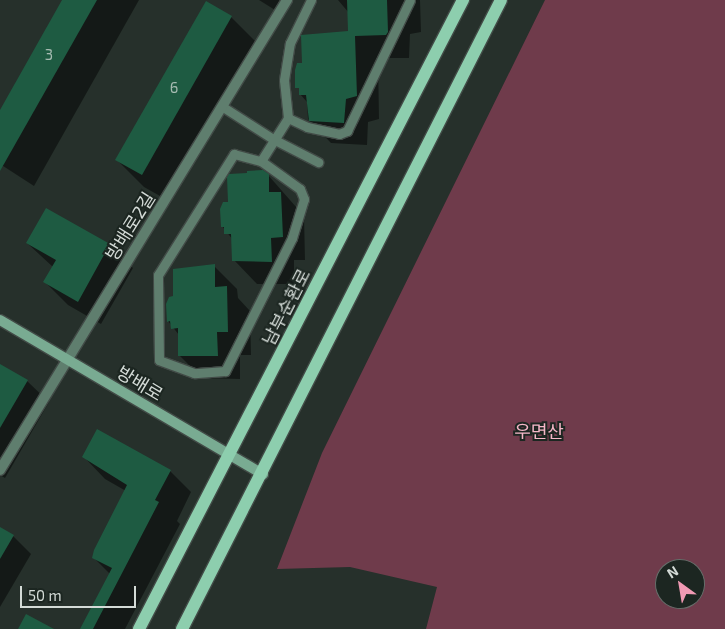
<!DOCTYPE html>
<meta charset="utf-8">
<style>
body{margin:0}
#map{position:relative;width:725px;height:629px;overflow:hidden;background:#26302b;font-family:"Exo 2","Noto Sans KR",sans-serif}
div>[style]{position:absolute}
.green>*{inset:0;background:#6f3b4b}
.shadow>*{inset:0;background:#0007}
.building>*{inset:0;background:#1e5b42}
.roads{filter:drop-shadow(1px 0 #424b47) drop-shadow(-1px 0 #424b47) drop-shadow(0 1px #424b47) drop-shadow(0 -1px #424b47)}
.lane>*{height:9px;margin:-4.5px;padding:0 4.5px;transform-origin:4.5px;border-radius:4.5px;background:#5f7e6e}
.street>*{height:10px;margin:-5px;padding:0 5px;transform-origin:5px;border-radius:5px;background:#5f7e6e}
.secondary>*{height:10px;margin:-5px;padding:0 5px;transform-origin:5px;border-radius:5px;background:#79ab92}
.primary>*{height:12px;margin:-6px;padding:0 6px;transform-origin:6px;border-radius:6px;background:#8dceae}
span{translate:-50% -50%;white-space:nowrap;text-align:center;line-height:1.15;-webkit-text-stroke:4px #1c2621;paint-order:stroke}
.number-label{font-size:15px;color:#a6bbb2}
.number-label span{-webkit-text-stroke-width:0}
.street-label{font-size:18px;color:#d4dbd7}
.park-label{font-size:18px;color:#f5b7c8}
.north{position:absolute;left:655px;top:559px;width:50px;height:50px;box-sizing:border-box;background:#1c2621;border:1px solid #666e6a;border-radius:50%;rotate:328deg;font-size:14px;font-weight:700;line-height:20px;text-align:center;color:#d4dbd7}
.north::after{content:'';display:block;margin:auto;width:18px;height:22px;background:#f19ab4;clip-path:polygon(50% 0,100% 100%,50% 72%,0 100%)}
.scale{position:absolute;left:20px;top:586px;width:116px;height:22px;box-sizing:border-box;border:2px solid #d4dbd7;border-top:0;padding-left:6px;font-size:15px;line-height:18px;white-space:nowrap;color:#d4dbd7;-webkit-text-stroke:4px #1c2621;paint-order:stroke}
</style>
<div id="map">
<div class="green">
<div style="clip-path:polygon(evenodd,545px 0,725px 0,725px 629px,426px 629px,437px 587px,350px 567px,277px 569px,322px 453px,545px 0,665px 569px,695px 569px,695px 599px,665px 599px,665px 569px)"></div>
</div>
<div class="shadow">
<div style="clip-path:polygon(64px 0,139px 0,34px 186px,0 164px,0 112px)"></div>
<div style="clip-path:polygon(259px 0,281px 0,275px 10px)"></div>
<div style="clip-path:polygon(338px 0,420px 0,421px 32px,410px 34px,409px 58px,378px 58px,379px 119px,368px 122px,367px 145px,331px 143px,308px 119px,307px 102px,300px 94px,296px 70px,349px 32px,349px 13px)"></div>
<div style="clip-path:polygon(231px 17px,258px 44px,169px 201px,144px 187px,117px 160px)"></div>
<div style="clip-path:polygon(268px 175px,304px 216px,305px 260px,294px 260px,294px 284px,257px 284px,234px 260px,233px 240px,222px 226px,229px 203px)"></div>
<div style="clip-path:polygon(27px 243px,109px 245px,133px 268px,101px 324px,68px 305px,45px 282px,53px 267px)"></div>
<div style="clip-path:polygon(214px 266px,237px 289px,238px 298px,250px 311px,251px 355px,240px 355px,240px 379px,202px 378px,179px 355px,179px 335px,168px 321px,175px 298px)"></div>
<div style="clip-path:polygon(0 366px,27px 381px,49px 402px,5px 478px,0 475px)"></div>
<div style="clip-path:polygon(84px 457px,170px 471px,191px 492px,177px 521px,180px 524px,125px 629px,81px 629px,110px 574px,94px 558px,126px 491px,105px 479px)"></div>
<div style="clip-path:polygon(0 529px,13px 536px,31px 554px,0 607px)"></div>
</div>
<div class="building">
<div style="clip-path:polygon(62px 0,97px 0,0 171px,0 110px)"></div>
<div style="clip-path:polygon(347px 0,387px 0,388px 32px,386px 35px,355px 36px,357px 96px,346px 99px,344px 123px,309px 121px,306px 95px,299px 95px,299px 88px,295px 88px,295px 70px,297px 63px,302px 63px,301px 35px,348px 31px)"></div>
<div style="clip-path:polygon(206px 1px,232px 16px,142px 175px,115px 160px)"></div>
<div style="clip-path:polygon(263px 170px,269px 174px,269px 192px,281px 192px,283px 237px,271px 238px,272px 262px,232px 261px,231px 234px,224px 234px,224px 227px,221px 227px,220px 209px,223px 202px,228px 202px,227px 177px,229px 174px,247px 173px,247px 171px)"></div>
<div style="clip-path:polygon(46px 208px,110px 244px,78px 302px,43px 282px,56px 260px,26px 243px)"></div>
<div style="clip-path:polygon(215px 264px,215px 287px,227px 286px,228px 332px,217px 332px,218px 356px,178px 356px,178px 328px,171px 329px,170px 321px,167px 322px,166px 304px,169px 297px,173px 296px,173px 269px)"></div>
<div style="clip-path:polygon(0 364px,28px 380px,0 428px)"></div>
<div style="clip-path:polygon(97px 429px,171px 470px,155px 500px,159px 502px,93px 629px,80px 629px,112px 568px,92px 558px,94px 550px,127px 485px,82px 457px)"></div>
<div style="clip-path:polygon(0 527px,14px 535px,0 559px)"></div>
<div style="clip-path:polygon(26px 614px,54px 629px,18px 629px)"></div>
</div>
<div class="roads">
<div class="lane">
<div style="left:223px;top:107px;width:59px;rotate:32.6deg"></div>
<div style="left:273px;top:139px;width:51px;rotate:27.1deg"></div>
<div style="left:288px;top:118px;width:21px;rotate:25deg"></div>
<div style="left:307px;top:127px;width:33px;rotate:12deg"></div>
<div style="left:339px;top:134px;width:9px;rotate:-21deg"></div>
<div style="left:347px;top:131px;width:145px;rotate:-64.3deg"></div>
<div style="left:261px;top:161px;width:48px;rotate:35.7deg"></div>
<div style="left:300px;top:189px;width:11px;rotate:68deg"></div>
<div style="left:304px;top:199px;width:41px;rotate:107.1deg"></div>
<div style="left:292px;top:238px;width:149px;rotate:116.7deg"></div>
<div style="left:225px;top:371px;width:31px;rotate:176deg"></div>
<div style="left:194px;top:373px;width:37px;rotate:-160deg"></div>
<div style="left:159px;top:360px;width:85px;rotate:-90.7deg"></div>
<div style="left:158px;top:275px;width:143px;rotate:-57.9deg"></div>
<div style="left:234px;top:154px;width:28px;rotate:15deg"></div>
<div style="left:261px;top:161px;width:51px;rotate:-57.9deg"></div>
<div style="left:288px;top:118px;width:38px;rotate:-96deg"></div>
<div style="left:284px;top:80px;width:37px;rotate:-81deg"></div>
<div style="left:290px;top:43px;width:48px;rotate:-64deg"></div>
</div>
<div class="street">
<div style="left:0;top:470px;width:551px;rotate:-58.59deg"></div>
</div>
<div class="secondary">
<div style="left:0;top:320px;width:305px;rotate:30.4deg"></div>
</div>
<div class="primary">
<div style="left:139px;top:629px;width:708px;rotate:-62.75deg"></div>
<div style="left:182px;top:629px;width:705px;rotate:-63.11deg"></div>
</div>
</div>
<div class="number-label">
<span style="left:49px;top:55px">3</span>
<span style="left:174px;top:88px">6</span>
</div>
<div class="street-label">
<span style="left:130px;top:226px;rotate:-58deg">방배로2길</span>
<span style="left:286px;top:307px;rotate:-63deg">남부순환로</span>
<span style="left:140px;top:383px;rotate:31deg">방배로</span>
</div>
<div class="park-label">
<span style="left:539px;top:431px">우면산</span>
</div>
<div class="north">N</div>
<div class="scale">50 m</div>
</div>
